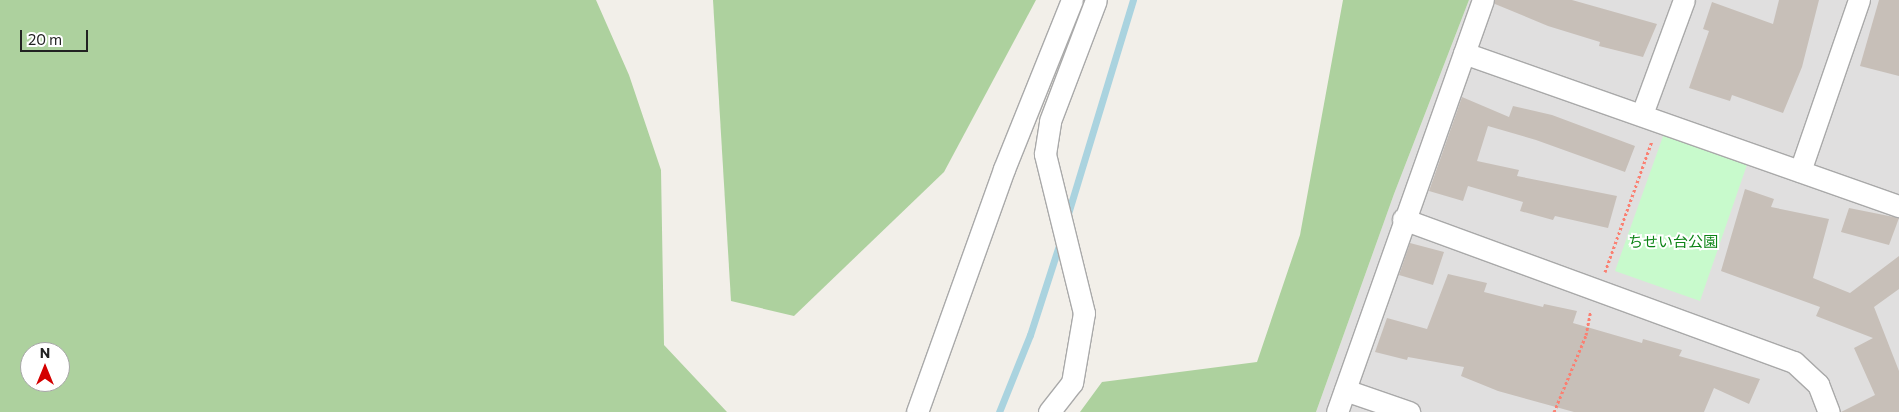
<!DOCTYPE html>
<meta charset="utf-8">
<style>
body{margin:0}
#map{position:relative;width:1899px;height:412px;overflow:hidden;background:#f2efe9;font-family:Commissioner,"Noto Sans JP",sans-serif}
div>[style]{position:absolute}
.residential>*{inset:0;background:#e0dfdf}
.forest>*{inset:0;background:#add19e}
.park>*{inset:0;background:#c8facc}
.stream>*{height:7px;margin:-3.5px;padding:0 3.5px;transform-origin:3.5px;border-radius:3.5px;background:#aad3df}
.building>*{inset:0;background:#c7bfb8}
.path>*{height:3px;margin-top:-1.5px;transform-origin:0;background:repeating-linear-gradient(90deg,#fa8072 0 2.5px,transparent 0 5px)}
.roads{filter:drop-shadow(1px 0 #a9a9a9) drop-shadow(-1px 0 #a9a9a9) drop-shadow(0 1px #a9a9a9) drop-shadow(0 -1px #a9a9a9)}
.street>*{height:21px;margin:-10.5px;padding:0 10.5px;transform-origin:10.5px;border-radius:10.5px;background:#fff}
span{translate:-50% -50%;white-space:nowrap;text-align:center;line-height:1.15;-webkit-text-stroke:4px #fff;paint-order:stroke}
.park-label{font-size:15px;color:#0c8416}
.north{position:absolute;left:20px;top:342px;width:50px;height:50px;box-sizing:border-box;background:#fff;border:1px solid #a7a7a7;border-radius:50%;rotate:0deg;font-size:14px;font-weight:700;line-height:20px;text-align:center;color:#222}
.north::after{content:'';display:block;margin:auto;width:18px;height:22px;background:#d40000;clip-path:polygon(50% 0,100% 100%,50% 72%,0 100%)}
.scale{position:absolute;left:20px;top:30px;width:68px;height:22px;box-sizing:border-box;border:2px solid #222;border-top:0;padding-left:6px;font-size:15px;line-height:18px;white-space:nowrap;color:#222;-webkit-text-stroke:4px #fff;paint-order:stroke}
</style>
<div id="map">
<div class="residential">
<div style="clip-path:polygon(1469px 0,1899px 0,1899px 412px,1316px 412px,1394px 194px)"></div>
</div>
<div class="forest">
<div style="clip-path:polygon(evenodd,0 0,596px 0,629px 75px,661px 170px,664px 345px,727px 412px,0 412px,0 0,30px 352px,60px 352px,60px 382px,30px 382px,30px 352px)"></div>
<div style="clip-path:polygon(713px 0,1036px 0,944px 172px,794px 316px,731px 301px)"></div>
<div style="clip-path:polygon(1343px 0,1469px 0,1394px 194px,1316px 412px,1080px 412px,1102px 382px,1257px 362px,1300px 235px)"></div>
</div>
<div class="park">
<div style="clip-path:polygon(1667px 125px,1750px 156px,1700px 301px,1615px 271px)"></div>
</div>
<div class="stream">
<div style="left:1067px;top:217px;width:227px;rotate:-73.1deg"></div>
<div style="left:999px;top:412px;width:83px;rotate:-68.1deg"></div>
<div style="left:1030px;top:335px;width:98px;rotate:-72.1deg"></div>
</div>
<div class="building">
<div style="clip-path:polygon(1495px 0,1572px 0,1657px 24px,1643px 57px,1599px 46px,1600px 42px,1548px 26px,1495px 4px)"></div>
<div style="clip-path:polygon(1779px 0,1819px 0,1802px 67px,1783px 113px,1732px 95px,1730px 101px,1689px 88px,1709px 31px,1703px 29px,1712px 2px,1773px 24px)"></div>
<div style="clip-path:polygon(1879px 0,1899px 0,1899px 76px,1860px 66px)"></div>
<div style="clip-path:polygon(1462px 97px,1509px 117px,1513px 106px,1552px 115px,1635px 146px,1625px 172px,1536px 140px,1488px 126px,1477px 161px,1519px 170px,1517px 176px,1617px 196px,1608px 228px,1555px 216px,1553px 220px,1520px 211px,1523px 202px,1468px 186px,1463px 201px,1429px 191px)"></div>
<div style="clip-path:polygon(1745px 189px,1774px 199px,1771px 207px,1829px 219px,1813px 278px,1850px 293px,1899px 256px,1899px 289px,1874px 307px,1899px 371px,1899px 412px,1841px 412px,1875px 395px,1854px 348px,1873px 338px,1816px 316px,1820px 307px,1721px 271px)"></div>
<div style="clip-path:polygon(1849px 208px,1899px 218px,1889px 245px,1841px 232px)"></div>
<div style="clip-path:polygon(1410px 243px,1444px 252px,1433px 285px,1399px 275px)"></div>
<div style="clip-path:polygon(1448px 274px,1487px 283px,1484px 292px,1543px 307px,1544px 304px,1577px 311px,1573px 323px,1642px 343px,1643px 339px,1682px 350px,1679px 356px,1760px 379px,1749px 404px,1714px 388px,1704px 412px,1574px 412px,1498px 391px,1461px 376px,1464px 367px,1408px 357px,1407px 360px,1375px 352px,1387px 318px,1427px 329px)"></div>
</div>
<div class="path">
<div style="left:1605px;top:272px;width:139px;rotate:-70.3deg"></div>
<div style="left:1554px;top:412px;width:83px;rotate:-67.4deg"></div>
<div style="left:1586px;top:335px;width:25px;rotate:-79deg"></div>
</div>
<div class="roads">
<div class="street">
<div style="left:1464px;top:53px;width:461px;rotate:19.4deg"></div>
<div style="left:1642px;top:114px;width:121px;rotate:-69.8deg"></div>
<div style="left:1800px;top:171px;width:181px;rotate:-71deg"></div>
<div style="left:1403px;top:219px;width:416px;rotate:20.1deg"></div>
<div style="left:1794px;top:362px;width:33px;rotate:43deg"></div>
<div style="left:1818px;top:384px;width:30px;rotate:69deg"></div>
<div style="left:1345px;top:390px;width:68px;rotate:19deg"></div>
<div style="left:917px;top:412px;width:258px;rotate:-70.3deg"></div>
<div style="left:1004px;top:169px;width:182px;rotate:-68.1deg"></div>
<div style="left:1049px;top:412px;width:37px;rotate:-52deg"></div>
<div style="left:1072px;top:383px;width:71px;rotate:-80.3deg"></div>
<div style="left:1084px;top:313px;width:164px;rotate:-103.8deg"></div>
<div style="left:1045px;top:154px;width:33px;rotate:-81deg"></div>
<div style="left:1050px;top:121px;width:129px;rotate:-69.2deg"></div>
<div style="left:1337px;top:412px;width:437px;rotate:-70.5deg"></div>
</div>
</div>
<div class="park-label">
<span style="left:1673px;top:242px">ちせい台公園</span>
</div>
<div class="north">N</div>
<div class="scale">20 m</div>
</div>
